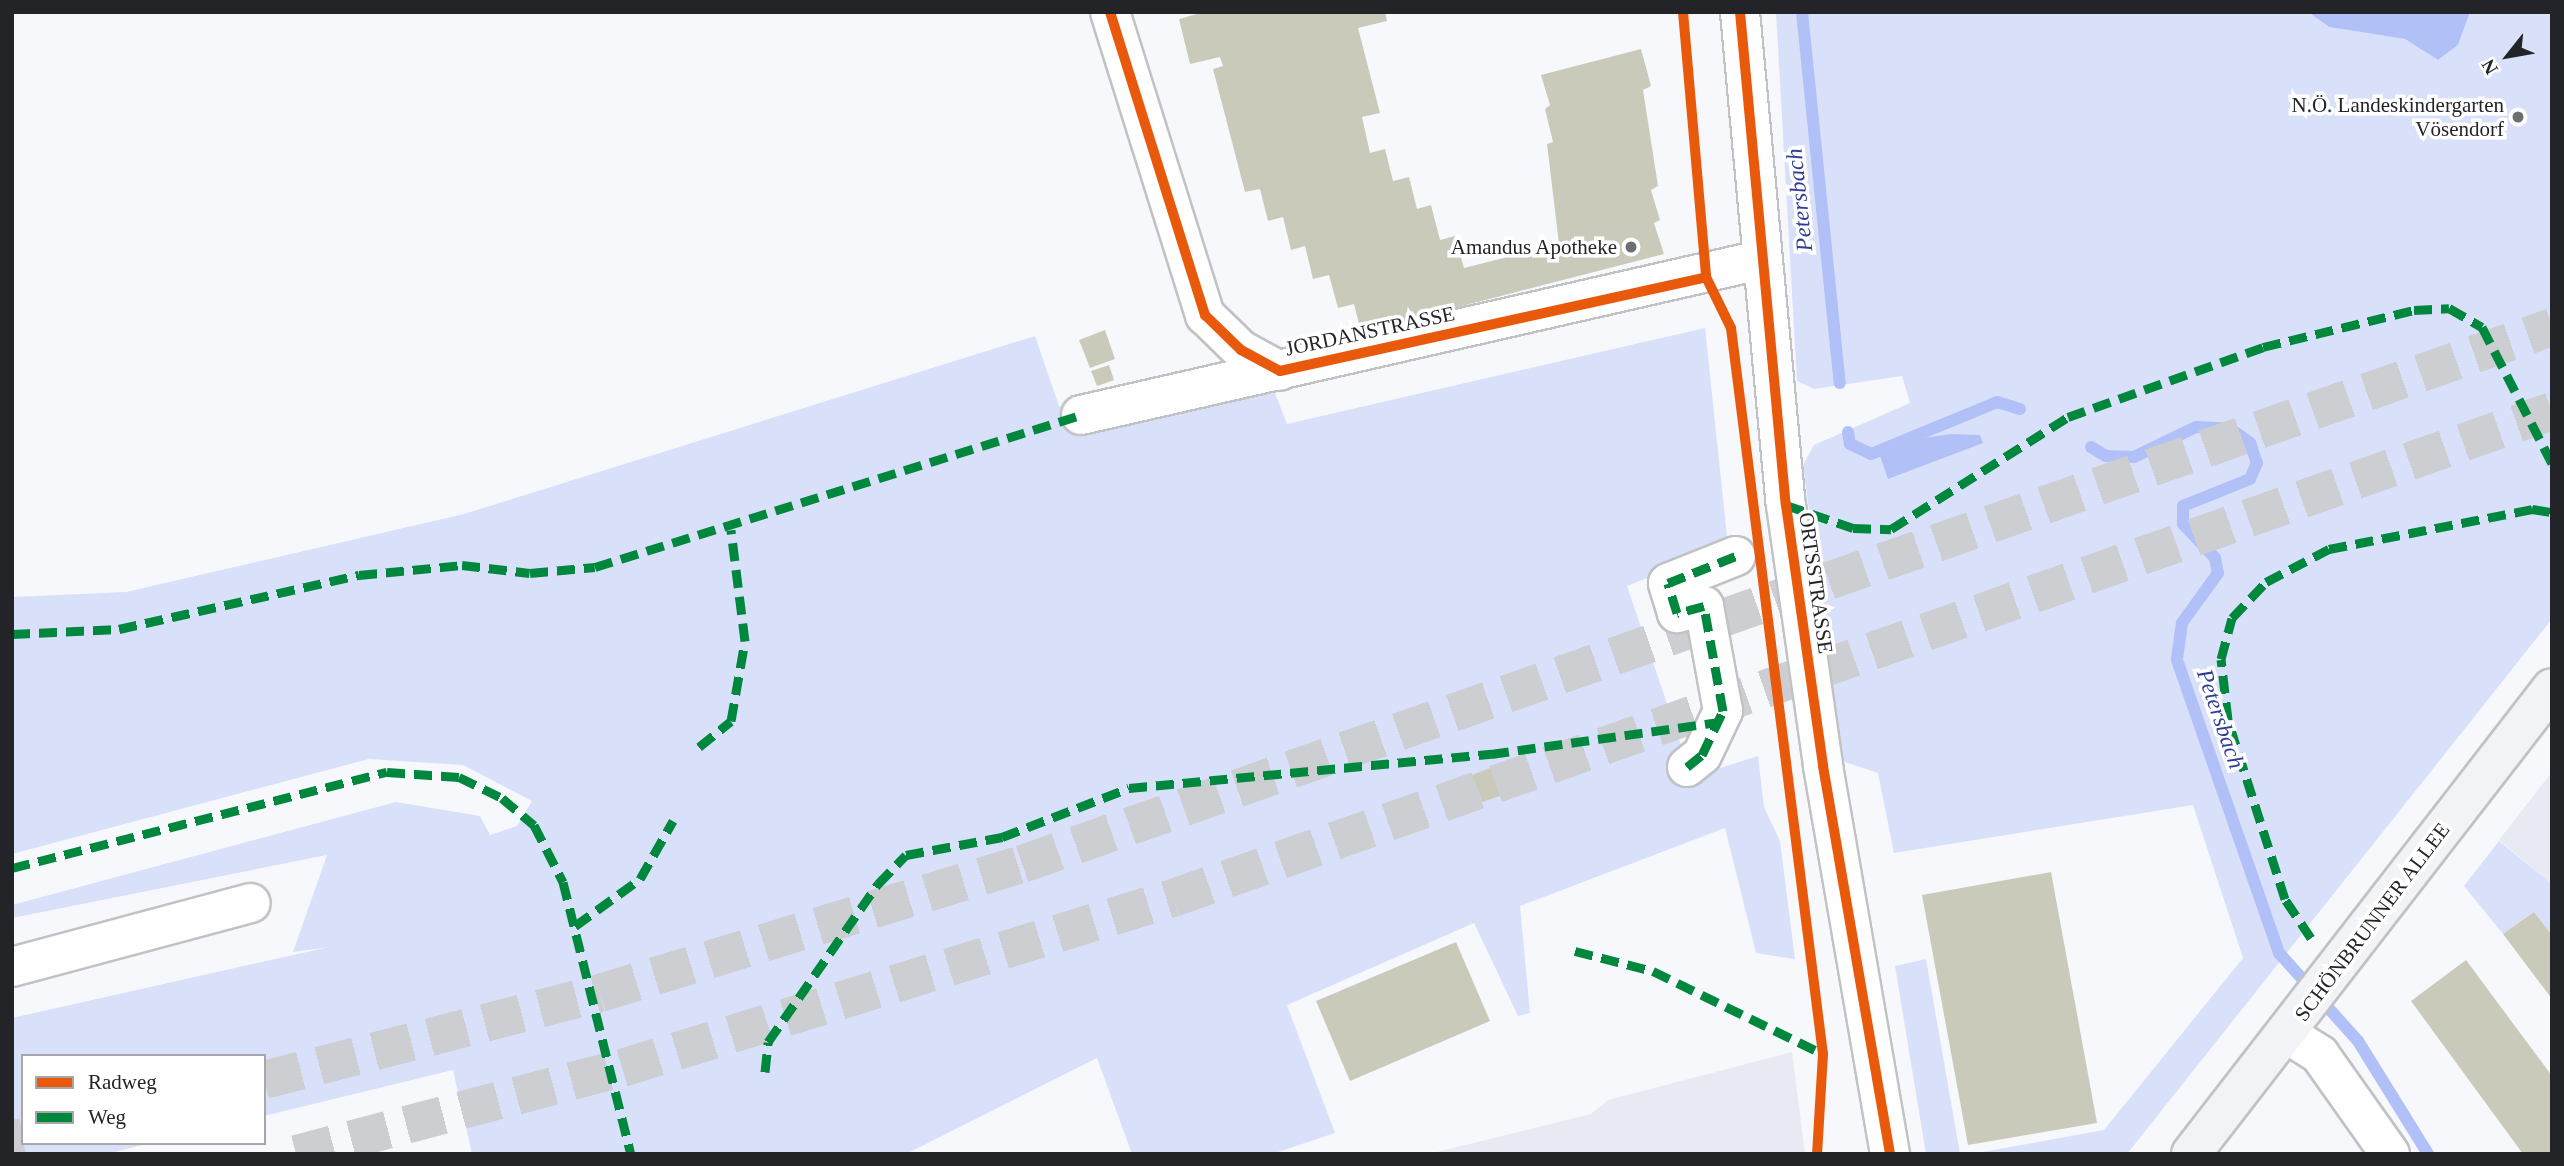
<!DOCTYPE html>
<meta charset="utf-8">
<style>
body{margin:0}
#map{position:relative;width:2564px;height:1166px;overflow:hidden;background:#f6f8fc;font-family:Georgia,serif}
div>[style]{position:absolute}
.built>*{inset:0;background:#e7eaf3}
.green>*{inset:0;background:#d9e1fa}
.water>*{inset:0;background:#b1c0f6}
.stream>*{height:12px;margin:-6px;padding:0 6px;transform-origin:6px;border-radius:6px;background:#b1c0f6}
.building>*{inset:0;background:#cacabb}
.highway-tunnel>*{height:38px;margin-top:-19px;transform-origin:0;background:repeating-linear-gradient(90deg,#ccced1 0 38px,transparent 0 57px)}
.roads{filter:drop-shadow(2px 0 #c0c2c4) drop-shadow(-2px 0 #c0c2c4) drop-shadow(0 2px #c0c2c4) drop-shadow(0 -2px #c0c2c4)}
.minor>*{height:38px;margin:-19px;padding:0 19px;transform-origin:19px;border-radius:19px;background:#fefeff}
.major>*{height:38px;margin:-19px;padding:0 19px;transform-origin:19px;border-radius:19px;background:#f2f3f7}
.quiet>*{height:9px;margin-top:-4.5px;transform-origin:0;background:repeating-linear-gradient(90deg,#00873e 0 18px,transparent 0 27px)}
.cycleway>*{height:10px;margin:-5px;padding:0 5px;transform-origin:5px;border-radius:5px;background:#e8590c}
.dots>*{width:19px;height:19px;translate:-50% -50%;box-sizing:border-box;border:4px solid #fff;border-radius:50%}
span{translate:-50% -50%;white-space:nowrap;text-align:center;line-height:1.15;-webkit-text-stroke:7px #fff;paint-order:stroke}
.poi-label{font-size:21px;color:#232427}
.right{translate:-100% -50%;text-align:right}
.street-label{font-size:21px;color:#232427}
.water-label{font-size:23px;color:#303c93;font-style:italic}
.frame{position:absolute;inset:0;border:14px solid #232427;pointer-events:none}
.legend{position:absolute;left:21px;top:1054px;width:245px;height:91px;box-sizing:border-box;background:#fff;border:2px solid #a7a7a9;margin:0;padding:9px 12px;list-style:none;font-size:21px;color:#232427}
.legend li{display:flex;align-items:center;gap:14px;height:35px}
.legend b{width:35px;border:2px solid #a7a7a9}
.north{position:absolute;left:2473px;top:21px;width:70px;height:70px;-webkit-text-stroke:5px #fff;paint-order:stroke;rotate:239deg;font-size:19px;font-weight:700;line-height:28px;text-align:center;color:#232427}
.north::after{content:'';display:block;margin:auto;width:24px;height:32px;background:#232427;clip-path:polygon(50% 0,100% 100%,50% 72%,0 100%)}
</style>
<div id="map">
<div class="built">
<div style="clip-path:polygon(2552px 772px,2552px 884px,2499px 840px)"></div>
<div style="clip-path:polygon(1792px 1052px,1805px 1154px,1429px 1154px,1591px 1114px,1608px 1100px)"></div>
</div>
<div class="green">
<div style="clip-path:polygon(1776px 12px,2308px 12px,2329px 27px,2405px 39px,2438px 60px,2458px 45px,2470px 12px,2552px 12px,2552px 619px,2127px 1154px,1971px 1154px,2104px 1130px,2243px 958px,2193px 805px,1894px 853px,1878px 773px,1842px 761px,1803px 465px,1814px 445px,1910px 403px,1902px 376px,1814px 389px,1797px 381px)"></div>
<div style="clip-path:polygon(1705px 328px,1728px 546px,1627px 586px,1692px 777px,1758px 756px,1764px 807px,1780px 841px,1795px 959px,1756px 953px,1725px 828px,1520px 906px,1530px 1013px,1518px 1016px,1474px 923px,1287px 1005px,1335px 1133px,1272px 1154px,1132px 1154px,1097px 1058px,906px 1154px,472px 1154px,453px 1070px,264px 1116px,264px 1056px,23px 1056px,23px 1143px,150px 1143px,107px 1154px,12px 1154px,12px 1018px,329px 947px,293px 952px,327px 855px,12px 918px,12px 905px,396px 802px,480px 816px,490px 835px,517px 826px,532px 801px,463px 765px,369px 759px,12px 854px,12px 597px,126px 592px,464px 514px,1035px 336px,1059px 406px,1102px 420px,1275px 393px,1287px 424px)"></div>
<div style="clip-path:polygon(2499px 841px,2552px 884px,2552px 935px,2534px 912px,2503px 934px,2464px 886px)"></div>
<div style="clip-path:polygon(1926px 959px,1960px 1154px,1926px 1154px,1895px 966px)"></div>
</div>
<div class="water">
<div style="clip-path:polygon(2308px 12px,2470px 12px,2458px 45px,2438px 60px,2405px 39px,2329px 27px)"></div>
<div style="clip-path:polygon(1951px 434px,1980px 435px,1983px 443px,1888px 479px,1880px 456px,1917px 439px)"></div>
</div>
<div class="stream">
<div style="left:1802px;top:12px;width:373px;rotate:84.2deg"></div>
<div style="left:1848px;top:432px;width:12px;rotate:81deg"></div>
<div style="left:1850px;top:444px;width:23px;rotate:25deg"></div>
<div style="left:1871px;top:454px;width:136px;rotate:-22.4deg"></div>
<div style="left:1997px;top:402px;width:24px;rotate:17deg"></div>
<div style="left:2091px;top:447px;width:17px;rotate:31deg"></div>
<div style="left:2106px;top:456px;width:28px;rotate:2deg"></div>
<div style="left:2134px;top:457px;width:69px;rotate:-25.8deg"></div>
<div style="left:2196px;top:427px;width:35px;rotate:3deg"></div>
<div style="left:2231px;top:429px;width:24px;rotate:36deg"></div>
<div style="left:2250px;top:443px;width:21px;rotate:71deg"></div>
<div style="left:2257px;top:463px;width:17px;rotate:114deg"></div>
<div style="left:2250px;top:479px;width:72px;rotate:158.1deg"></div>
<div style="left:2183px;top:506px;width:18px;rotate:90deg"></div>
<div style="left:2183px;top:524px;width:47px;rotate:46.7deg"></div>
<div style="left:2215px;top:558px;width:15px;rotate:79deg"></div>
<div style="left:2218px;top:573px;width:62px;rotate:125.8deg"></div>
<div style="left:2182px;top:623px;width:37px;rotate:98deg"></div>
<div style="left:2177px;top:660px;width:310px;rotate:70.8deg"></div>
<div style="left:2279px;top:953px;width:118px;rotate:48.1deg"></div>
<div style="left:2358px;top:1041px;width:133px;rotate:58.2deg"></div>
</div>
<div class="building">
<div style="clip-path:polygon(1204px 12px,1385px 12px,1387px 21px,1358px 28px,1380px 113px,1362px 117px,1370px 153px,1385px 149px,1393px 181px,1409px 177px,1417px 209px,1431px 205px,1440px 240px,1455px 236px,1464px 268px,1559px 244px,1547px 144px,1553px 142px,1545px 109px,1550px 105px,1541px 75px,1641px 49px,1651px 86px,1643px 90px,1658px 186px,1651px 190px,1660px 220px,1654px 223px,1664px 254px,1361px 332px,1354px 304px,1338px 308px,1329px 275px,1313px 279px,1305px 246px,1291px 250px,1283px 217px,1268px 221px,1260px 189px,1245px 192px,1213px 69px,1223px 66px,1220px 57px,1190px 64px,1179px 19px)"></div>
<div style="clip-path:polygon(1105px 330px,1115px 359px,1090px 368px,1079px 340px)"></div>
<div style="clip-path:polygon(1109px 365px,1114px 380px,1097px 386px,1091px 371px)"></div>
<div style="clip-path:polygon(1498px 765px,1509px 793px,1482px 802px,1472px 775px)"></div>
<div style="clip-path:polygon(2051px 872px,2097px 1123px,1968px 1145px,1922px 895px)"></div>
<div style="clip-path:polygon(2534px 912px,2552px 935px,2552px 999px,2503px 934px)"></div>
<div style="clip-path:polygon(1456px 942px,1490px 1021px,1350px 1081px,1316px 1001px)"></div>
<div style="clip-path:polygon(2466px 960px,2552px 1076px,2552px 1154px,2523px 1154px,2411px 1001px)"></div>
</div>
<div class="highway-tunnel">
<div style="left:264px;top:1080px;width:347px;rotate:-14.5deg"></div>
<div style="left:600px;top:993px;width:441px;rotate:-17deg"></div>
<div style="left:1022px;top:864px;width:1622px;rotate:-19.34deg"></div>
<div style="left:12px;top:1139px;width:11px;rotate:-10deg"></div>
<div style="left:296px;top:1154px;width:337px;rotate:-14.8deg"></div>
<div style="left:622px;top:1068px;width:577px;rotate:-17.15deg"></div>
<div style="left:1173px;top:898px;width:1462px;rotate:-19.45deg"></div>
</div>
<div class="roads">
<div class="minor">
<div style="left:1110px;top:12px;width:318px;rotate:72.6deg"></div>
<div style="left:1205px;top:315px;width:50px;rotate:44.2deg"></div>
<div style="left:1241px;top:350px;width:44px;rotate:28.3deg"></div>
<div style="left:1740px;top:12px;width:495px;rotate:84.7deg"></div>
<div style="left:1786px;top:505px;width:264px;rotate:81.9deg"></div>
<div style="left:1823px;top:766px;width:394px;rotate:80.2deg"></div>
<div style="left:1081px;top:415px;width:696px;rotate:-12.86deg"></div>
<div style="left:1687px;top:767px;width:19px;rotate:-39deg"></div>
<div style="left:1702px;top:755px;width:49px;rotate:-64.5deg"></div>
<div style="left:1723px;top:711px;width:107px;rotate:-100.3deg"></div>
<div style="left:1704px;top:606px;width:28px;rotate:165deg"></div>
<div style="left:1677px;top:613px;width:31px;rotate:-107deg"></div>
<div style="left:1668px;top:583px;width:73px;rotate:-21.7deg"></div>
<div style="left:12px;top:967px;width:247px;rotate:-15deg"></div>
<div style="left:2287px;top:1034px;width:39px;rotate:32deg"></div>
<div style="left:2320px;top:1055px;width:121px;rotate:54.7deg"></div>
</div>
<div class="major">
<div style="left:2191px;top:1154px;width:589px;rotate:-52.24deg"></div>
</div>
</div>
<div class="quiet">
<div style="left:1786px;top:505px;width:71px;rotate:18.9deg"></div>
<div style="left:1853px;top:528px;width:38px;rotate:2deg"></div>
<div style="left:1891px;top:529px;width:209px;rotate:-32.3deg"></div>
<div style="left:2068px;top:417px;width:207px;rotate:-19.7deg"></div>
<div style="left:2263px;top:347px;width:155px;rotate:-13.8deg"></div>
<div style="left:2414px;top:310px;width:35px;rotate:-3deg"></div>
<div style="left:2449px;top:308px;width:38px;rotate:30deg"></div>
<div style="left:2482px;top:327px;width:153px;rotate:62.8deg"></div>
<div style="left:12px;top:634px;width:107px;rotate:-2.7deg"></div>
<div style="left:119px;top:629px;width:246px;rotate:-12.7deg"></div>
<div style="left:359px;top:575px;width:103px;rotate:-5.5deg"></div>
<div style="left:462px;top:565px;width:68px;rotate:6.7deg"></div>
<div style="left:530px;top:573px;width:65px;rotate:-5.3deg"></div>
<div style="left:595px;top:567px;width:509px;rotate:-17.37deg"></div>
<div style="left:699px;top:747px;width:41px;rotate:-39.1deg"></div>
<div style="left:731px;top:721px;width:81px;rotate:-80.1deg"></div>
<div style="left:745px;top:641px;width:112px;rotate:-97.2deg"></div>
<div style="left:1687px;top:767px;width:19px;rotate:-39deg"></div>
<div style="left:1702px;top:755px;width:49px;rotate:-64.5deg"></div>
<div style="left:1723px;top:711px;width:107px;rotate:-100.3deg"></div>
<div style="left:1704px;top:606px;width:28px;rotate:165deg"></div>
<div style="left:1677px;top:613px;width:31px;rotate:-107deg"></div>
<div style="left:1668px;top:583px;width:73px;rotate:-21.7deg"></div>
<div style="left:12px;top:868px;width:387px;rotate:-14.4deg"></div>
<div style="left:387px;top:772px;width:72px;rotate:4deg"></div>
<div style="left:459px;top:777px;width:48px;rotate:26deg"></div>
<div style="left:502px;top:798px;width:42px;rotate:40.2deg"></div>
<div style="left:534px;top:825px;width:64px;rotate:63deg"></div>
<div style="left:563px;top:882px;width:280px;rotate:76deg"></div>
<div style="left:575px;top:926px;width:80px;rotate:-35.9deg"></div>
<div style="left:640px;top:879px;width:67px;rotate:-60.4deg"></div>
<div style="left:2311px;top:938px;width:47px;rotate:-123.7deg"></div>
<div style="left:2285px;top:899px;width:188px;rotate:-107.7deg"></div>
<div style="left:2228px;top:720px;width:61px;rotate:-96.5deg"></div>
<div style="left:2221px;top:659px;width:42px;rotate:-75deg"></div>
<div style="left:2232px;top:618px;width:50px;rotate:-46.6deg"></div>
<div style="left:2266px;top:582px;width:71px;rotate:-27.6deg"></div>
<div style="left:2329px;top:549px;width:207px;rotate:-11.1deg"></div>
<div style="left:2532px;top:509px;width:20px;rotate:9deg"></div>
<div style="left:1575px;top:951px;width:81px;rotate:14.4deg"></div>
<div style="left:1653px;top:971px;width:189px;rotate:26deg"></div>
<div style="left:765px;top:1072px;width:30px;rotate:-84deg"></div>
<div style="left:768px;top:1042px;width:193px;rotate:-55.2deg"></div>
<div style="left:878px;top:884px;width:40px;rotate:-46deg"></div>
<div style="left:906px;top:855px;width:98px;rotate:-10.6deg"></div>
<div style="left:1002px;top:837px;width:136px;rotate:-21.1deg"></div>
<div style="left:1129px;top:788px;width:364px;rotate:-5.4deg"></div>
<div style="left:1491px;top:754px;width:229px;rotate:-8deg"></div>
</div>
<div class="cycleway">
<div style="left:1110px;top:12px;width:318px;rotate:72.6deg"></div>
<div style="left:1205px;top:315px;width:50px;rotate:44.2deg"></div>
<div style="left:1241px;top:350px;width:44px;rotate:28.3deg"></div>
<div style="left:1280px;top:371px;width:436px;rotate:-12.4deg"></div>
<div style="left:1683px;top:12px;width:266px;rotate:85deg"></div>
<div style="left:1706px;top:277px;width:57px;rotate:63.9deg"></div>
<div style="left:1731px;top:328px;width:732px;rotate:82.78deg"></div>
<div style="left:1823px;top:1054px;width:100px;rotate:93.4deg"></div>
<div style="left:1740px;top:12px;width:495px;rotate:84.7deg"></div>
<div style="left:1786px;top:505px;width:264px;rotate:81.9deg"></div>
<div style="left:1823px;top:766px;width:394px;rotate:80.2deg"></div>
</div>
<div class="dots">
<div style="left:2518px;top:117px;background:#6d6e72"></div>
<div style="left:1631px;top:247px;background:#6d6e72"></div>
</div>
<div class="poi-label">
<span class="right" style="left:2504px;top:117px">N.Ö. Landeskindergarten<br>Vösendorf</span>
<span class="right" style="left:1617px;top:247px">Amandus Apotheke</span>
</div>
<div class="street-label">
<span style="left:1370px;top:331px;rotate:-12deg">JORDANSTRASSE</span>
<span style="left:1816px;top:583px;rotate:82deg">ORTSSTRASSE</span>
<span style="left:2372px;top:922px;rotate:-53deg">SCHÖNBRUNNER ALLEE</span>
</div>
<div class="water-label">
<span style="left:1800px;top:200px;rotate:-96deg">Petersbach</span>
<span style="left:2220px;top:719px;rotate:71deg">Petersbach</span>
</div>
<div class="frame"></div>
<ul class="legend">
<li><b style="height:9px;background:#e8590c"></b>Radweg</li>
<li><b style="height:9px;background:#00873e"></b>Weg</li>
</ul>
<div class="north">N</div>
</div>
